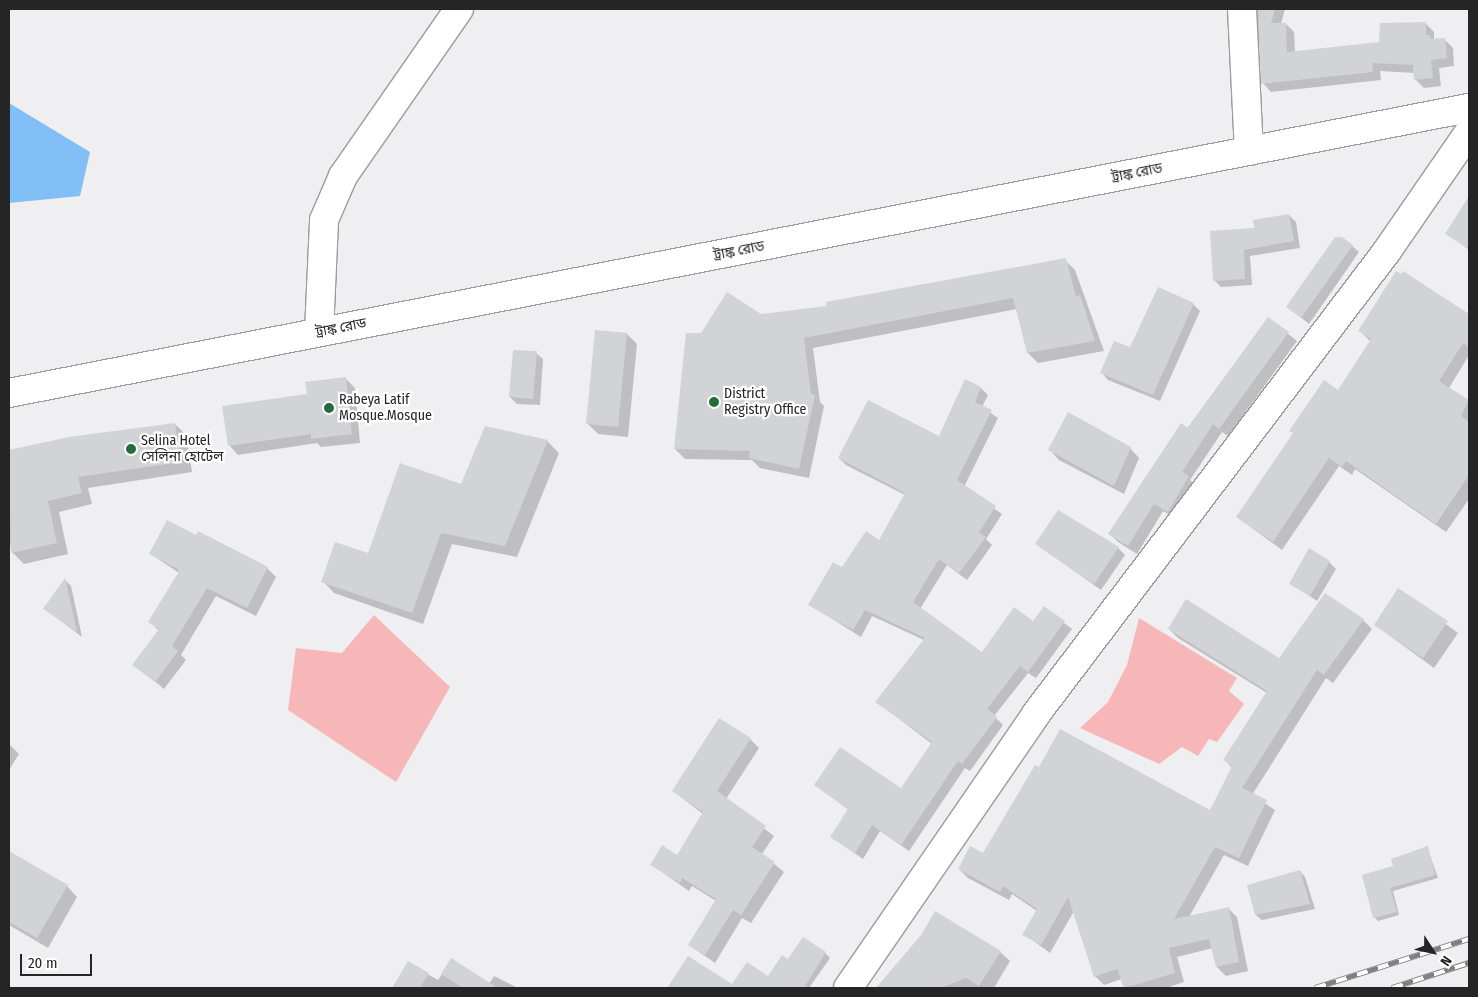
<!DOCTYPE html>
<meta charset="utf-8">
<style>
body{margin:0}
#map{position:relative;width:1478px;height:997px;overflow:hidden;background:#efeef1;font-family:"Fira Sans Condensed","Noto Sans Bengali",sans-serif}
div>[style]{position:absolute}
.green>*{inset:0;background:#f7b7b8}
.water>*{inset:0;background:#82bff7}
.shadow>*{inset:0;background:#0003}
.building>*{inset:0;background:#d2d3d6}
.roads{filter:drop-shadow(1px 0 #9c9b9e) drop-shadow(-1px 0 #9c9b9e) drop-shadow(0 1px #9c9b9e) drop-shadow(0 -1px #9c9b9e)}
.minor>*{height:28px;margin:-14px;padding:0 14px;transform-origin:14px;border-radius:14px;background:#fff}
.major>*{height:28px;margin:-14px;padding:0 14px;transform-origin:14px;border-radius:14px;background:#fff}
.rail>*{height:5.5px;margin-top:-2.75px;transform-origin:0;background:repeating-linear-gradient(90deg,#fff 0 11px,#7f7e80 0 22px);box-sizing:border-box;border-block:1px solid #7f7e80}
.dots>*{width:14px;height:14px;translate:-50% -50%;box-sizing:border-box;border:2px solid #fff;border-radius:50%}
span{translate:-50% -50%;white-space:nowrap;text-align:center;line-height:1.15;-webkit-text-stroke:4.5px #fff;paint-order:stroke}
.street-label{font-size:14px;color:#262526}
.poi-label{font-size:14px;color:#262526}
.left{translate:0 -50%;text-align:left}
.frame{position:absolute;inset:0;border:10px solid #262526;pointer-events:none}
.north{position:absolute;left:1408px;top:927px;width:50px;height:50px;-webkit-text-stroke:4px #fff;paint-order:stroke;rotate:125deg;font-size:14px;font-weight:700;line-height:20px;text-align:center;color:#262526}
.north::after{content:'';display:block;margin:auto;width:18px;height:22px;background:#262526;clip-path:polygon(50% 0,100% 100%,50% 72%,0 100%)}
.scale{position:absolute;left:20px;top:954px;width:72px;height:22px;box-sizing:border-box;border:2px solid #262526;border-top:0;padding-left:6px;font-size:15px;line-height:18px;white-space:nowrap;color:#262526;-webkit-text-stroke:4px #fff;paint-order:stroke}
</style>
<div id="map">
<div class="green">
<div style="clip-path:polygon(374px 615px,450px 687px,396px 782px,288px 710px,296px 648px,342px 653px)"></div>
<div style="clip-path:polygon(1139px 618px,1237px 678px,1229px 691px,1244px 704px,1217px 742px,1209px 739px,1198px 756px,1182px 747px,1159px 764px,1080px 728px,1108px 702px,1127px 665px)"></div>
</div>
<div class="water">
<div style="clip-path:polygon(9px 103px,90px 152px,80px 196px,9px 203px)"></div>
</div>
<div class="shadow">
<div style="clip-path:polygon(1256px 9px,1285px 9px,1281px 24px,1286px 24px,1294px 32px,1295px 53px,1380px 44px,1426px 24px,1434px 32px,1434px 40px,1444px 39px,1453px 48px,1454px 66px,1439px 68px,1441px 86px,1424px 88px,1415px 79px,1415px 73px,1380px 71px,1381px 80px,1271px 92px,1263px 83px)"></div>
<div style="clip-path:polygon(1461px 211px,1469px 217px,1469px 250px,1447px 233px)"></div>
<div style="clip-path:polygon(1289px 215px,1296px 222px,1300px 248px,1250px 256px,1252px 285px,1221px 287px,1214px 280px,1256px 229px)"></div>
<div style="clip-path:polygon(1352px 246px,1359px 252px,1309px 324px,1288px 307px)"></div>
<div style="clip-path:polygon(1065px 260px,1075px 270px,1104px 351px,1038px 363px,1028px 353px,1017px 309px,813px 348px,820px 402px,824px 406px,809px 478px,760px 468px,752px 460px,685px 459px,675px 449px,702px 335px,761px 316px,827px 307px)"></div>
<div style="clip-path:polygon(1403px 273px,1469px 315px,1469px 355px,1449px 388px,1469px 401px,1469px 499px,1446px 532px,1355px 469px,1352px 475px,1339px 466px,1282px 550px,1237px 517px,1338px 392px,1371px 342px,1360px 331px)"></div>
<div style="clip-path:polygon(1193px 304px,1200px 311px,1160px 401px,1108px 380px,1102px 373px)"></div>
<div style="clip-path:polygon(1268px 318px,1297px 341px,1228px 436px,1222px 432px,1190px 480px,1197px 486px,1177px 519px,1163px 511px,1137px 554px,1118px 542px,1110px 534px)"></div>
<div style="clip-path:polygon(627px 334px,637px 344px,628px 437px,598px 434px,588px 424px)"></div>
<div style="clip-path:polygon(536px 353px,543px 359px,540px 405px,517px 404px,510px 397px)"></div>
<div style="clip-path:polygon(346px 379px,355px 388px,360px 443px,321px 447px,317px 443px,238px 455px,230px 446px,224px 407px,308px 395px)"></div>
<div style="clip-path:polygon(981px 388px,988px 395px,982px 407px,998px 418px,964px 487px,1002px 514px,986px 539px,992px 545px,967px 580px,947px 565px,920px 609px,982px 654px,1034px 623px,1044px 608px,1072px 629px,1036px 678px,1028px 673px,994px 716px,1003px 725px,970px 771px,965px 768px,909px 851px,880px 831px,863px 859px,831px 837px,849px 810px,815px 785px,901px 790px,932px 744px,877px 702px,924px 640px,872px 616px,861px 637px,810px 605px,842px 569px,880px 542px,905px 495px,846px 465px,839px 458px,939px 438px)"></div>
<div style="clip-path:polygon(175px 424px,186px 435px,192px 472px,88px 488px,92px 504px,59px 512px,68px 554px,24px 564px,12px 552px,9px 537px,9px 452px,69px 438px)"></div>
<div style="clip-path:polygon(547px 441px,559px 453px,517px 557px,452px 544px,423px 624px,334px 593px,323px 581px,369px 554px,462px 486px)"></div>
<div style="clip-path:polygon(1130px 448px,1139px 458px,1124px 494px,1059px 460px,1050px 450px)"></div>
<div style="clip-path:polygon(1036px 544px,1118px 548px,1125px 555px,1101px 590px)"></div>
<div style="clip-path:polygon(151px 554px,267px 568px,276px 577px,256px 616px,216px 596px,181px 655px,186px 660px,164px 689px,134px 664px,159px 631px,150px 622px,179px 573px)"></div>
<div style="clip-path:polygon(1329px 562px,1336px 569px,1317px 601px,1290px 583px)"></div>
<div style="clip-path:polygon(65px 580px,71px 586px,82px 637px,45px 609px)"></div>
<div style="clip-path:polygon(1399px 590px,1458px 633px,1434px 668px,1375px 625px)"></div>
<div style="clip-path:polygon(1363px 620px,1372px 629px,1333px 683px,1326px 678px,1252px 795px,1275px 810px,1248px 866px,1224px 855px,1189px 917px,1228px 908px,1237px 917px,1248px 971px,1226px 976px,1217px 967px,1213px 948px,1177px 957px,1184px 982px,1166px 988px,1126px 988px,1122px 979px,1104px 985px,1095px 976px,1074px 911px,1050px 953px,1024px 934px,1037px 911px,1012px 894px,1009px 900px,968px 878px,959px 869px,984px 855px,1211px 812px,1232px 768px,1225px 760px,1267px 693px,1178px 638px,1169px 629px,1280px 659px)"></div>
<div style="clip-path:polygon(750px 739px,759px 748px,726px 799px,774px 836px,762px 854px,784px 872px,751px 923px,742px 918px,715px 963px,689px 945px,716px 901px,692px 886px,689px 891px,652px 865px,678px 856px,703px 814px,673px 791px)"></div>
<div style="clip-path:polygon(9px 744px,19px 754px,9px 770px)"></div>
<div style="clip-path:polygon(1427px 847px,1438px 878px,1393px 891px,1399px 915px,1378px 921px,1374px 917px,1395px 867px)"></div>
<div style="clip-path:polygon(12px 855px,67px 886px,77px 897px,48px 948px,9px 925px,9px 860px)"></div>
<div style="clip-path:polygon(1300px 871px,1305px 877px,1315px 909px,1262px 920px,1256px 915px)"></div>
<div style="clip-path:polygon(922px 935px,1000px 952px,1010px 961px,994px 988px,878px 988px)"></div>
<div style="clip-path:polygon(825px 953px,830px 958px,809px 988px,679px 988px,673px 982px,733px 986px,769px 978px,789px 961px)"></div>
<div style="clip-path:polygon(452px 959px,489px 984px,494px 976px,518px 988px,393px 988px,408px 963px,438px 980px)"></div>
</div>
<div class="building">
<div style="clip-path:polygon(1258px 9px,1275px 9px,1271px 23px,1286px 23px,1287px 52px,1379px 42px,1380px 23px,1426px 22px,1426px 35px,1430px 35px,1430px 39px,1445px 38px,1447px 58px,1431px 60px,1433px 78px,1414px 80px,1413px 65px,1372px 63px,1373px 72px,1261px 84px)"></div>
<div style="clip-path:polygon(1469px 196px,1469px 249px,1445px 234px)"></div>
<div style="clip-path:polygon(1289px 214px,1294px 241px,1244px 250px,1245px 279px,1213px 281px,1210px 231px,1254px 228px,1253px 220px)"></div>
<div style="clip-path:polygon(1335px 237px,1342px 237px,1353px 245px,1301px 318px,1286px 307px)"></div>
<div style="clip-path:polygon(1066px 258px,1076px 296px,1080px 295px,1095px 341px,1027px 353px,1013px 298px,804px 338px,811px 394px,815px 395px,799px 469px,749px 458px,750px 451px,674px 449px,686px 333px,701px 333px,727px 292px,761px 314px,826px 306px,826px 302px)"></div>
<div style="clip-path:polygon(1396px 271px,1401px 274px,1403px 271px,1469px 314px,1469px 347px,1463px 343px,1439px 381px,1469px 400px,1461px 416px,1469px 422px,1469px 475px,1436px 524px,1346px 461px,1342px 467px,1329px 458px,1273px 542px,1236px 517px,1293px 433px,1289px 431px,1324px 380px,1338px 390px,1371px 339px,1358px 331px)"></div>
<div style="clip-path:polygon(1158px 287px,1194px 303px,1153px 395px,1100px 373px,1114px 341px,1130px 347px)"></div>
<div style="clip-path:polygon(1268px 317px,1289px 332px,1219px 429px,1213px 424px,1182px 472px,1189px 476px,1168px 512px,1154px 504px,1128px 546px,1108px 534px,1181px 423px,1188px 428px)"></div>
<div style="clip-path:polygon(595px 330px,627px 333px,618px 427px,586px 424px)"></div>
<div style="clip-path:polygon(513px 350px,537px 351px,533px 399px,509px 397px)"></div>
<div style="clip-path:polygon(346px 377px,352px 434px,311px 439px,311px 434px,228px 446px,222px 406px,307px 394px,305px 382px)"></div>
<div style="clip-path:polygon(965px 379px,981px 387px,975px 402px,992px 410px,957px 480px,996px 506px,979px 532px,986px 537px,959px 573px,939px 559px,913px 602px,982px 652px,1014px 607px,1033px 621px,1044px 606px,1065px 621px,1028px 672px,1020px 666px,987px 709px,997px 717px,962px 764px,958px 761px,901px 845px,872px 825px,855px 853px,830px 837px,848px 809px,814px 785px,840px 747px,901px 788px,932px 742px,875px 702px,925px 638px,865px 610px,853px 630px,808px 605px,833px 562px,842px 567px,866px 531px,879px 540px,905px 493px,838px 458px,868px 400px,939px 436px)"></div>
<div style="clip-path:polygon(1068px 412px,1131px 447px,1114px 486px,1048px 450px)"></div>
<div style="clip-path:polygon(175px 423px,181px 462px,78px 477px,82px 493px,48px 501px,57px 543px,11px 553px,9px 450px,69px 437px)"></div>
<div style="clip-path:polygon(485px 426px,548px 440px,505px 546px,441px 533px,412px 613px,321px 582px,335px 542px,368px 553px,400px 463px,461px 484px)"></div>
<div style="clip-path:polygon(1058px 510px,1119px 547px,1094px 584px,1035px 544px)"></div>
<div style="clip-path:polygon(167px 520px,196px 535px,198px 531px,268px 567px,247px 608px,207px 588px,172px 646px,178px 651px,155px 682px,132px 665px,159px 629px,148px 622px,178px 573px,178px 569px,149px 554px)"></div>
<div style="clip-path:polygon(1309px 548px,1330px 561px,1310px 596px,1289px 584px)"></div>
<div style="clip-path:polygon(65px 578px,77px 632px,43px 609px)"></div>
<div style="clip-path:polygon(1398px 588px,1448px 621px,1423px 658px,1374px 625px)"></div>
<div style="clip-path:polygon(1325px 593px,1364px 619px,1324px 675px,1317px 670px,1242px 788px,1267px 800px,1239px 858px,1215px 847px,1174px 919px,1229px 907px,1239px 962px,1216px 967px,1209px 939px,1169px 948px,1175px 973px,1124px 988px,1117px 969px,1094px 977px,1068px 897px,1041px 945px,1022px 935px,1037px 909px,1003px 886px,1000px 892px,958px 869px,970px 846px,983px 853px,1035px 765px,1039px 767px,1060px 729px,1210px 810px,1232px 766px,1223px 760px,1267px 691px,1168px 629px,1186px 599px,1279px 658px)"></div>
<div style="clip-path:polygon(719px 718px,751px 738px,717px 791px,766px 826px,752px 847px,775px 862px,741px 915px,733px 910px,705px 955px,688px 945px,716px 899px,682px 878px,680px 883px,650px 865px,662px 845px,677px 855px,703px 812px,672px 791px)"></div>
<div style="clip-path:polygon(1428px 846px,1435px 875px,1390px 888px,1397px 912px,1373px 918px,1362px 875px,1393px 866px,1391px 859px)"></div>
<div style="clip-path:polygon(9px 851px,68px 885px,37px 938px,9px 922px)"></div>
<div style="clip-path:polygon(1300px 870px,1310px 904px,1255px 915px,1247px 885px)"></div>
<div style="clip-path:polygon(935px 911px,1001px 951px,979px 986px,966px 978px,941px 988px,876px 988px,921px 935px)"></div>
<div style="clip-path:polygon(803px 937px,826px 952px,804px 988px,667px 988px,688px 956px,732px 984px,747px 962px,768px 976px,782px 955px,788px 959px)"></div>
<div style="clip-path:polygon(451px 958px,498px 988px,463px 988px,441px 974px)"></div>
<div style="clip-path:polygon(408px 961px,429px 973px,420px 988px,392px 988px)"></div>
</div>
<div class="roads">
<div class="minor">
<div style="left:1242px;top:9px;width:142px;rotate:87.2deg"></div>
<div style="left:319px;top:332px;width:112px;rotate:-87.4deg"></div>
<div style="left:324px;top:220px;width:48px;rotate:-66.6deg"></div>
<div style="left:343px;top:176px;width:203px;rotate:-55.2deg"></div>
</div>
<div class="major">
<div style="left:9px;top:393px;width:1488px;rotate:-11.05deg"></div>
<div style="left:848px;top:988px;width:332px;rotate:-55.5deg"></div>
<div style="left:1036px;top:714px;width:581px;rotate:-52.83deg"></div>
<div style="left:1387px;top:251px;width:145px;rotate:-55.4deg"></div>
</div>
</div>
<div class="rail">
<div style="left:1315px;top:988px;width:162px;rotate:-17.7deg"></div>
<div style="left:1392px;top:988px;width:81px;rotate:-18deg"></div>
</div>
<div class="dots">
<div style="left:714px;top:402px;background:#246c39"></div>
<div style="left:329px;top:408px;background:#246c39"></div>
<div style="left:131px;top:449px;background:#246c39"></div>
</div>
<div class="street-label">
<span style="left:1137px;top:173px;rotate:-11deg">ট্রাঙ্ক রোড</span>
<span style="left:739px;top:251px;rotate:-11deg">ট্রাঙ্ক রোড</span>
<span style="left:341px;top:328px;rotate:-11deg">ট্রাঙ্ক রোড</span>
</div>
<div class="poi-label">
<span class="left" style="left:724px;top:402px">District<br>Registry Office</span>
<span class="left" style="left:339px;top:408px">Rabeya Latif<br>Mosque.Mosque</span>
<span class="left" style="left:141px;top:449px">Selina Hotel<br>সেলিনা হোটেল</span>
</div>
<div class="frame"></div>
<div class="north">N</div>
<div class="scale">20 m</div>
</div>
